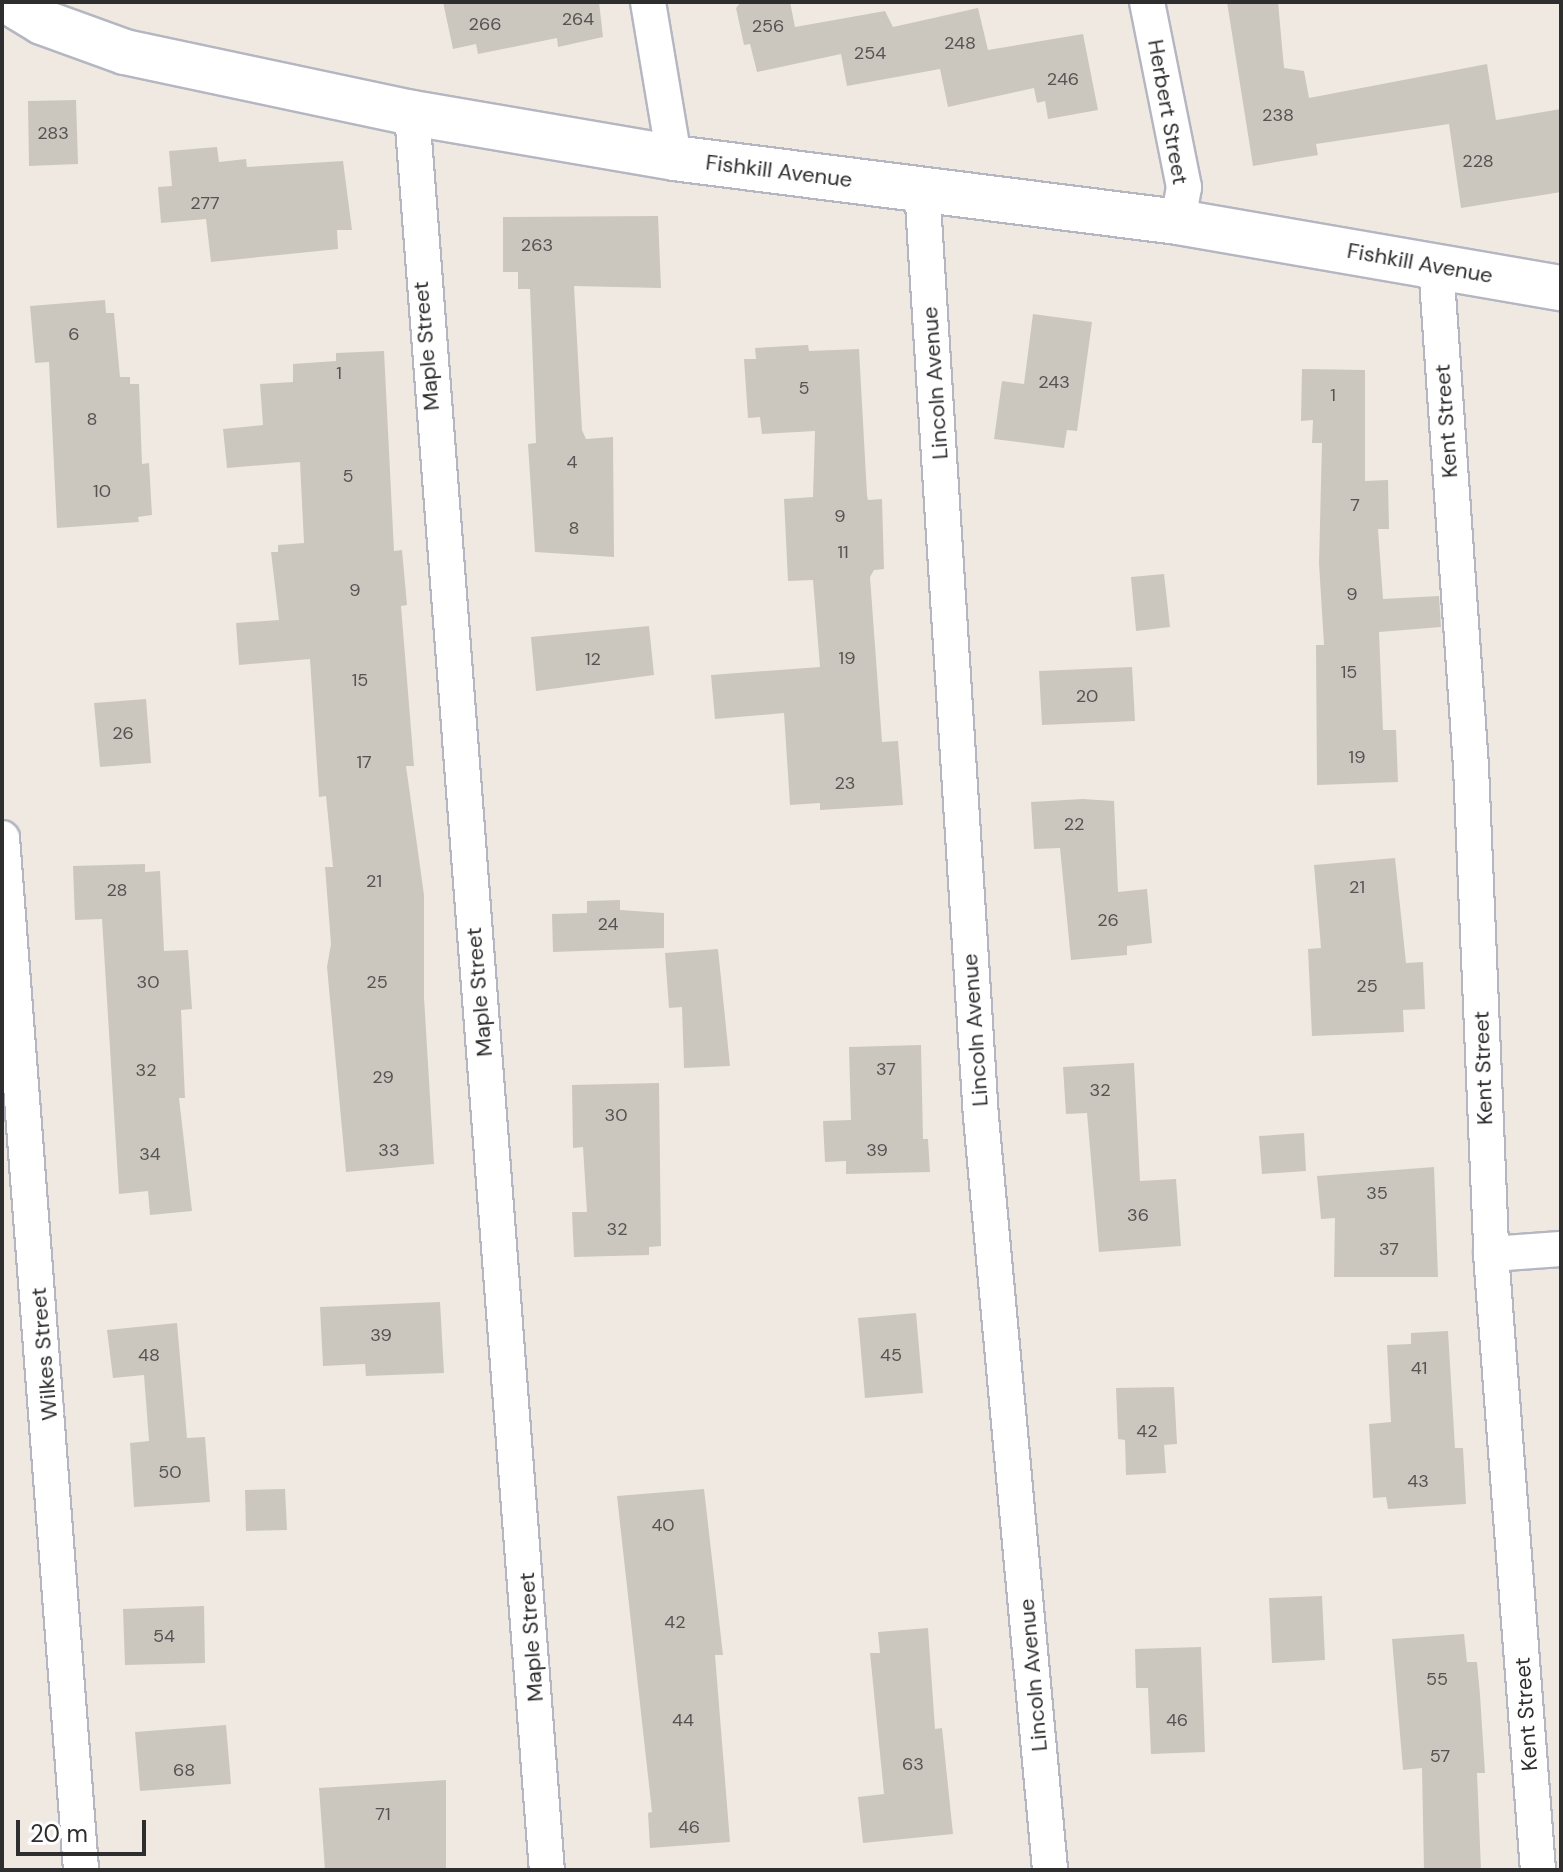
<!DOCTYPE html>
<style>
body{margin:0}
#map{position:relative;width:1563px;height:1872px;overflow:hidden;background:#efe9e1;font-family:"DM Sans",sans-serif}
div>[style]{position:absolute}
.building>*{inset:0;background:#cbc7bf}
.roads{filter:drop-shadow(2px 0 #b4b7c1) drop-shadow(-2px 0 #b4b7c1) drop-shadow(0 2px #b4b7c1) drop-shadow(0 -2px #b4b7c1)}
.minor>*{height:34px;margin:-17px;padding:0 17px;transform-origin:17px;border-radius:17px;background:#fff}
.secondary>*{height:44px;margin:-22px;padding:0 22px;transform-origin:22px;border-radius:22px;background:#fff}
span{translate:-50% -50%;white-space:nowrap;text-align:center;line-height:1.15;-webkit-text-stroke:6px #fff;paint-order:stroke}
.number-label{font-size:18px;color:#555452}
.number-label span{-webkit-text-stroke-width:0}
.street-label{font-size:22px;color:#2e2e2e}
.frame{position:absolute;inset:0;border:4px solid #2e2e2e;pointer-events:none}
.scale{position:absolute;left:16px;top:1820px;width:130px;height:36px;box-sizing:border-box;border:4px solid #2e2e2e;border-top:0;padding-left:10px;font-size:24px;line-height:28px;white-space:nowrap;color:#2e2e2e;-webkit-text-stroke:6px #fff;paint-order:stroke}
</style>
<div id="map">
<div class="building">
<div style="clip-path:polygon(443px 2px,599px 2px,603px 37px,558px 47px,557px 38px,478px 54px,476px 44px,453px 49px)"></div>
<div style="clip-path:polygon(741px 2px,790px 2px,795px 27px,885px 11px,893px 27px,978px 8px,988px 50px,1083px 34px,1098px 110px,1048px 119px,1045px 101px,1037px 103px,1034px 88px,948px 107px,940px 69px,847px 86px,841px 54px,757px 72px,750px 44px,744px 45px,736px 8px)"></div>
<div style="clip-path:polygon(1227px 2px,1278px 2px,1284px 68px,1304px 71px,1309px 98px,1487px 64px,1496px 120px,1561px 109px,1561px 192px,1461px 208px,1449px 124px,1316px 144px,1318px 155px,1253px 166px)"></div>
<div style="clip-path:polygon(76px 100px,78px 164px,29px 166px,28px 101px)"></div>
<div style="clip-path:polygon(217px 147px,219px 162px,246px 159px,247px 167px,343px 161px,352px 230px,337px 230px,338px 249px,211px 262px,206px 219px,161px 223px,158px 187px,172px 186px,169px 151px)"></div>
<div style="clip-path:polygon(658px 216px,661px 288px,574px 286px,582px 430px,586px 439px,613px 437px,614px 557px,535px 552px,528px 444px,536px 443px,530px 289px,518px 289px,518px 272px,503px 272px,503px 217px)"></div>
<div style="clip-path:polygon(105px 300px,106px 313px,114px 313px,120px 377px,130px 377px,130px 384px,139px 384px,142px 464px,149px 463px,152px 515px,138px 517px,139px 522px,57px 528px,49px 362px,35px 363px,30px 306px)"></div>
<div style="clip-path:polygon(1033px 314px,1092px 322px,1077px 431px,1067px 430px,1064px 448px,994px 439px,1002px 381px,1024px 384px)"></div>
<div style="clip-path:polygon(808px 345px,809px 351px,859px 349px,867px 495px,868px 500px,882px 499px,884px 569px,874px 570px,870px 577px,882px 742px,898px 741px,903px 805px,820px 810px,820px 803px,790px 805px,784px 713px,715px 719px,711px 675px,820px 667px,813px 580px,788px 581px,784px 499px,813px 497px,815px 431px,762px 434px,760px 417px,748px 418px,744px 359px,756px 359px,755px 348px)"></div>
<div style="clip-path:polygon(384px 351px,394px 551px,402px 550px,407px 605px,401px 606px,414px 766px,406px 766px,424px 895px,424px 997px,434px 1164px,346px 1172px,327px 967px,331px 944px,325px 867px,333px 867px,326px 796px,319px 797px,310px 659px,239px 665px,236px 623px,279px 620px,271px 552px,278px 552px,278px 545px,304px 543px,300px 462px,227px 468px,223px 429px,263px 425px,260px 384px,293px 382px,293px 364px,336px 361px,336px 353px)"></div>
<div style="clip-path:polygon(1302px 369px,1365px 370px,1365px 481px,1388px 480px,1389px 529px,1378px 529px,1383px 599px,1439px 596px,1441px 627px,1379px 632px,1383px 730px,1396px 730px,1398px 782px,1317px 785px,1316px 645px,1324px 645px,1319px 563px,1322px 443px,1312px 443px,1313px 420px,1301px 421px)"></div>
<div style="clip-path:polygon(1164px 574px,1170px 627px,1136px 631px,1131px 577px)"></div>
<div style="clip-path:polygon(649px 626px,654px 675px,536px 691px,531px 637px)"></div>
<div style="clip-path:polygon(1132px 667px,1135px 721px,1042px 725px,1039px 671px)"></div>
<div style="clip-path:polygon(146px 699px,151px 763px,100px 767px,94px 703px)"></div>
<div style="clip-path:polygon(1083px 799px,1114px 801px,1118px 892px,1147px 889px,1152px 943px,1127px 946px,1127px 955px,1071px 960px,1060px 848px,1034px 849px,1031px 802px)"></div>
<div style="clip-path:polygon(1395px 858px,1406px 963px,1423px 962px,1425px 1009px,1403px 1010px,1404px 1032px,1312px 1036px,1308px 949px,1321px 948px,1314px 865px)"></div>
<div style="clip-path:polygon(145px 864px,145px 872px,160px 871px,164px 951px,188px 950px,192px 1009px,181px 1010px,185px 1098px,179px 1098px,192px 1211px,150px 1215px,148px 1191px,119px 1194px,102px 919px,75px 920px,73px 866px)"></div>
<div style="clip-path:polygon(620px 900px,620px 910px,664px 913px,664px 948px,553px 952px,552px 914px,587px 913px,587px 901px)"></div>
<div style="clip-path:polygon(718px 949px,730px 1066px,684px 1068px,682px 1007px,669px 1008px,665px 953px)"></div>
<div style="clip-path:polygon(921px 1045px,923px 1139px,928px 1139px,930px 1172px,846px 1174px,846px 1161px,825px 1162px,823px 1121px,851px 1120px,849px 1047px)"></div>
<div style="clip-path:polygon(1134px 1063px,1140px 1181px,1176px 1179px,1181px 1246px,1099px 1252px,1087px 1113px,1066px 1114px,1063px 1067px)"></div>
<div style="clip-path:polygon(659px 1083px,661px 1246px,649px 1247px,649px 1255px,574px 1257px,572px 1212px,587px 1212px,583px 1147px,573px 1148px,572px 1085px)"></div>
<div style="clip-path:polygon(1304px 1133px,1306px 1171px,1262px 1174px,1259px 1136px)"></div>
<div style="clip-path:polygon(1434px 1167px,1438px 1277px,1334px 1277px,1335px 1218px,1321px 1219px,1317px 1176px)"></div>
<div style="clip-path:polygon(440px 1302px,444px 1373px,366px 1376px,365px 1364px,323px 1366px,320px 1307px)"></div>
<div style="clip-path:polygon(916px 1313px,923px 1393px,865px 1398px,858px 1318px)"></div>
<div style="clip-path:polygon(177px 1323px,187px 1438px,205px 1437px,210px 1502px,134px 1507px,130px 1443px,149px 1441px,144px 1375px,113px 1378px,107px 1330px)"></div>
<div style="clip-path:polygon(1448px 1331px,1455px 1448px,1463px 1448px,1466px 1504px,1388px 1509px,1386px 1497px,1373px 1498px,1369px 1424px,1391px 1422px,1387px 1345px,1411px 1344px,1411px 1333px)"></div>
<div style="clip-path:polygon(1174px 1387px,1177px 1444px,1164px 1445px,1166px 1473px,1126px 1475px,1125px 1440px,1118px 1439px,1116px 1388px)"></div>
<div style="clip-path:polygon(285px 1489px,287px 1530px,246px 1531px,245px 1490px)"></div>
<div style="clip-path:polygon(704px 1489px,723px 1655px,715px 1655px,730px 1842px,650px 1848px,648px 1813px,652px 1812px,617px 1496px)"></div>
<div style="clip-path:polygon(1322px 1596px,1325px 1660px,1272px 1663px,1269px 1598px)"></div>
<div style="clip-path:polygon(204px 1606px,205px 1663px,125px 1665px,123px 1609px)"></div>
<div style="clip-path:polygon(928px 1628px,935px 1729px,942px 1728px,953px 1834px,863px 1843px,858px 1797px,884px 1794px,870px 1653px,880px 1653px,878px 1632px)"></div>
<div style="clip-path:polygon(1464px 1634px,1467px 1662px,1477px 1662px,1480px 1695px,1485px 1773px,1477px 1773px,1481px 1870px,1424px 1870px,1422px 1768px,1403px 1770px,1392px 1639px)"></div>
<div style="clip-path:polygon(1201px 1647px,1205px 1752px,1151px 1754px,1148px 1688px,1136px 1688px,1135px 1649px)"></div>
<div style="clip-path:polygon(226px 1725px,231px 1784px,140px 1791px,135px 1732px)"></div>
<div style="clip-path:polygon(446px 1780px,446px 1870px,325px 1870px,319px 1788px)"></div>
</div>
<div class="roads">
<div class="minor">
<div style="left:648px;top:2px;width:158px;rotate:80.5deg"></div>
<div style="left:1147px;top:2px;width:189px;rotate:78.7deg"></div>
<div style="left:1184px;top:187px;width:36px;rotate:100deg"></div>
<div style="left:412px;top:113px;width:1762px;rotate:85.61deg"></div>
<div style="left:922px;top:188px;width:931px;rotate:86.37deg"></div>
<div style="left:981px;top:1117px;width:756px;rotate:84.76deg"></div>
<div style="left:1436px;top:265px;width:503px;rotate:86.01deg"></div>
<div style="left:1471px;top:767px;width:487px;rotate:87.6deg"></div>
<div style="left:1491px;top:1254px;width:618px;rotate:85.64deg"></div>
<div style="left:2px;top:838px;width:1035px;rotate:85.62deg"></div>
<div style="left:1491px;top:1254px;width:70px;rotate:-4.1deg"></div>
</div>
<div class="secondary">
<div style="left:9px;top:2px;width:39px;rotate:31deg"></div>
<div style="left:42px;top:22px;width:88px;rotate:19.9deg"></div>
<div style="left:125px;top:52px;width:293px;rotate:12deg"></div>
<div style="left:412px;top:113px;width:266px;rotate:9.7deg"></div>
<div style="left:674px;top:158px;width:508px;rotate:7.24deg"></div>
<div style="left:1178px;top:222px;width:389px;rotate:9.8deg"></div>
</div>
</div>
<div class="number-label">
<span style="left:578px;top:19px">264</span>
<span style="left:485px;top:24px">266</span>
<span style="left:768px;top:26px">256</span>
<span style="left:960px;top:43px">248</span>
<span style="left:870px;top:53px">254</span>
<span style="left:1063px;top:79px">246</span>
<span style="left:1278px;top:115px">238</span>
<span style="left:53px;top:133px">283</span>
<span style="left:1478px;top:161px">228</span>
<span style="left:205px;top:203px">277</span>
<span style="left:537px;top:245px">263</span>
<span style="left:74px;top:334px">6</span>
<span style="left:339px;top:373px">1</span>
<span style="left:1054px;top:382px">243</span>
<span style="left:804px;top:388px">5</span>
<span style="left:1333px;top:395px">1</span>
<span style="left:92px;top:419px">8</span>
<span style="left:572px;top:462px">4</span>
<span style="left:348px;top:476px">5</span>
<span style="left:102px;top:491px">10</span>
<span style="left:1355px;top:505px">7</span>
<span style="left:840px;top:516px">9</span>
<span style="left:574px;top:528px">8</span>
<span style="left:843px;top:552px">11</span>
<span style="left:355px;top:590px">9</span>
<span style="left:1352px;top:594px">9</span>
<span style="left:847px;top:658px">19</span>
<span style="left:593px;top:659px">12</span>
<span style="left:1349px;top:672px">15</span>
<span style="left:360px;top:680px">15</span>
<span style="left:1087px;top:696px">20</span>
<span style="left:123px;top:733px">26</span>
<span style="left:1357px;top:757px">19</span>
<span style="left:364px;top:762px">17</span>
<span style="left:845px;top:783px">23</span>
<span style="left:1074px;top:824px">22</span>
<span style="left:374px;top:881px">21</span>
<span style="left:1357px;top:887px">21</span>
<span style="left:117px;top:890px">28</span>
<span style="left:1108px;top:920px">26</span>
<span style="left:608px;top:924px">24</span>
<span style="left:148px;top:982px">30</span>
<span style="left:377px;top:982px">25</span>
<span style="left:1367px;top:986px">25</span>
<span style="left:886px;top:1069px">37</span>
<span style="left:146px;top:1070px">32</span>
<span style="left:383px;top:1077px">29</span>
<span style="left:1100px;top:1090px">32</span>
<span style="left:616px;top:1115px">30</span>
<span style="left:389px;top:1150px">33</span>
<span style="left:877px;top:1150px">39</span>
<span style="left:150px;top:1154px">34</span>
<span style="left:1377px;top:1193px">35</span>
<span style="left:1138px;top:1215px">36</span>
<span style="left:617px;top:1229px">32</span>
<span style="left:1389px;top:1249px">37</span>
<span style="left:381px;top:1335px">39</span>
<span style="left:149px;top:1355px">48</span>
<span style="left:891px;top:1355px">45</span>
<span style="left:1419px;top:1368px">41</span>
<span style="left:1147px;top:1431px">42</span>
<span style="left:170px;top:1472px">50</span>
<span style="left:1418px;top:1481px">43</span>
<span style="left:663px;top:1525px">40</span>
<span style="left:675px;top:1622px">42</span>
<span style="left:164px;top:1636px">54</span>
<span style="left:1437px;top:1679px">55</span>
<span style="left:683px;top:1720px">44</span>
<span style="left:1177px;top:1720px">46</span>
<span style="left:1440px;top:1756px">57</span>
<span style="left:913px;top:1764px">63</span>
<span style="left:184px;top:1770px">68</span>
<span style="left:383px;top:1814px">71</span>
<span style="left:689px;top:1827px">46</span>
</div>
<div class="street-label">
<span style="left:1168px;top:112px;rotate:80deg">Herbert Street</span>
<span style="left:779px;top:171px;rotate:7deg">Fishkill Avenue</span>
<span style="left:1420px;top:263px;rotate:10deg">Fishkill Avenue</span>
<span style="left:426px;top:346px;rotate:-95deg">Maple Street</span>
<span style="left:935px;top:383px;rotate:-94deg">Lincoln Avenue</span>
<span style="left:1446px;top:421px;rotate:-94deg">Kent Street</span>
<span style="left:479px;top:992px;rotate:-95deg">Maple Street</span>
<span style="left:975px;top:1030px;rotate:-94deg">Lincoln Avenue</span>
<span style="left:1483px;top:1068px;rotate:-92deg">Kent Street</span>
<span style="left:44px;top:1354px;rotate:-95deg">Wilkes Street</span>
<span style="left:531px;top:1637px;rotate:-94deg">Maple Street</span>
<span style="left:1033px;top:1675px;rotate:-95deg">Lincoln Avenue</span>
<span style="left:1526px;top:1714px;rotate:-94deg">Kent Street</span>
</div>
<div class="frame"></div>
<div class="scale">20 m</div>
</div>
